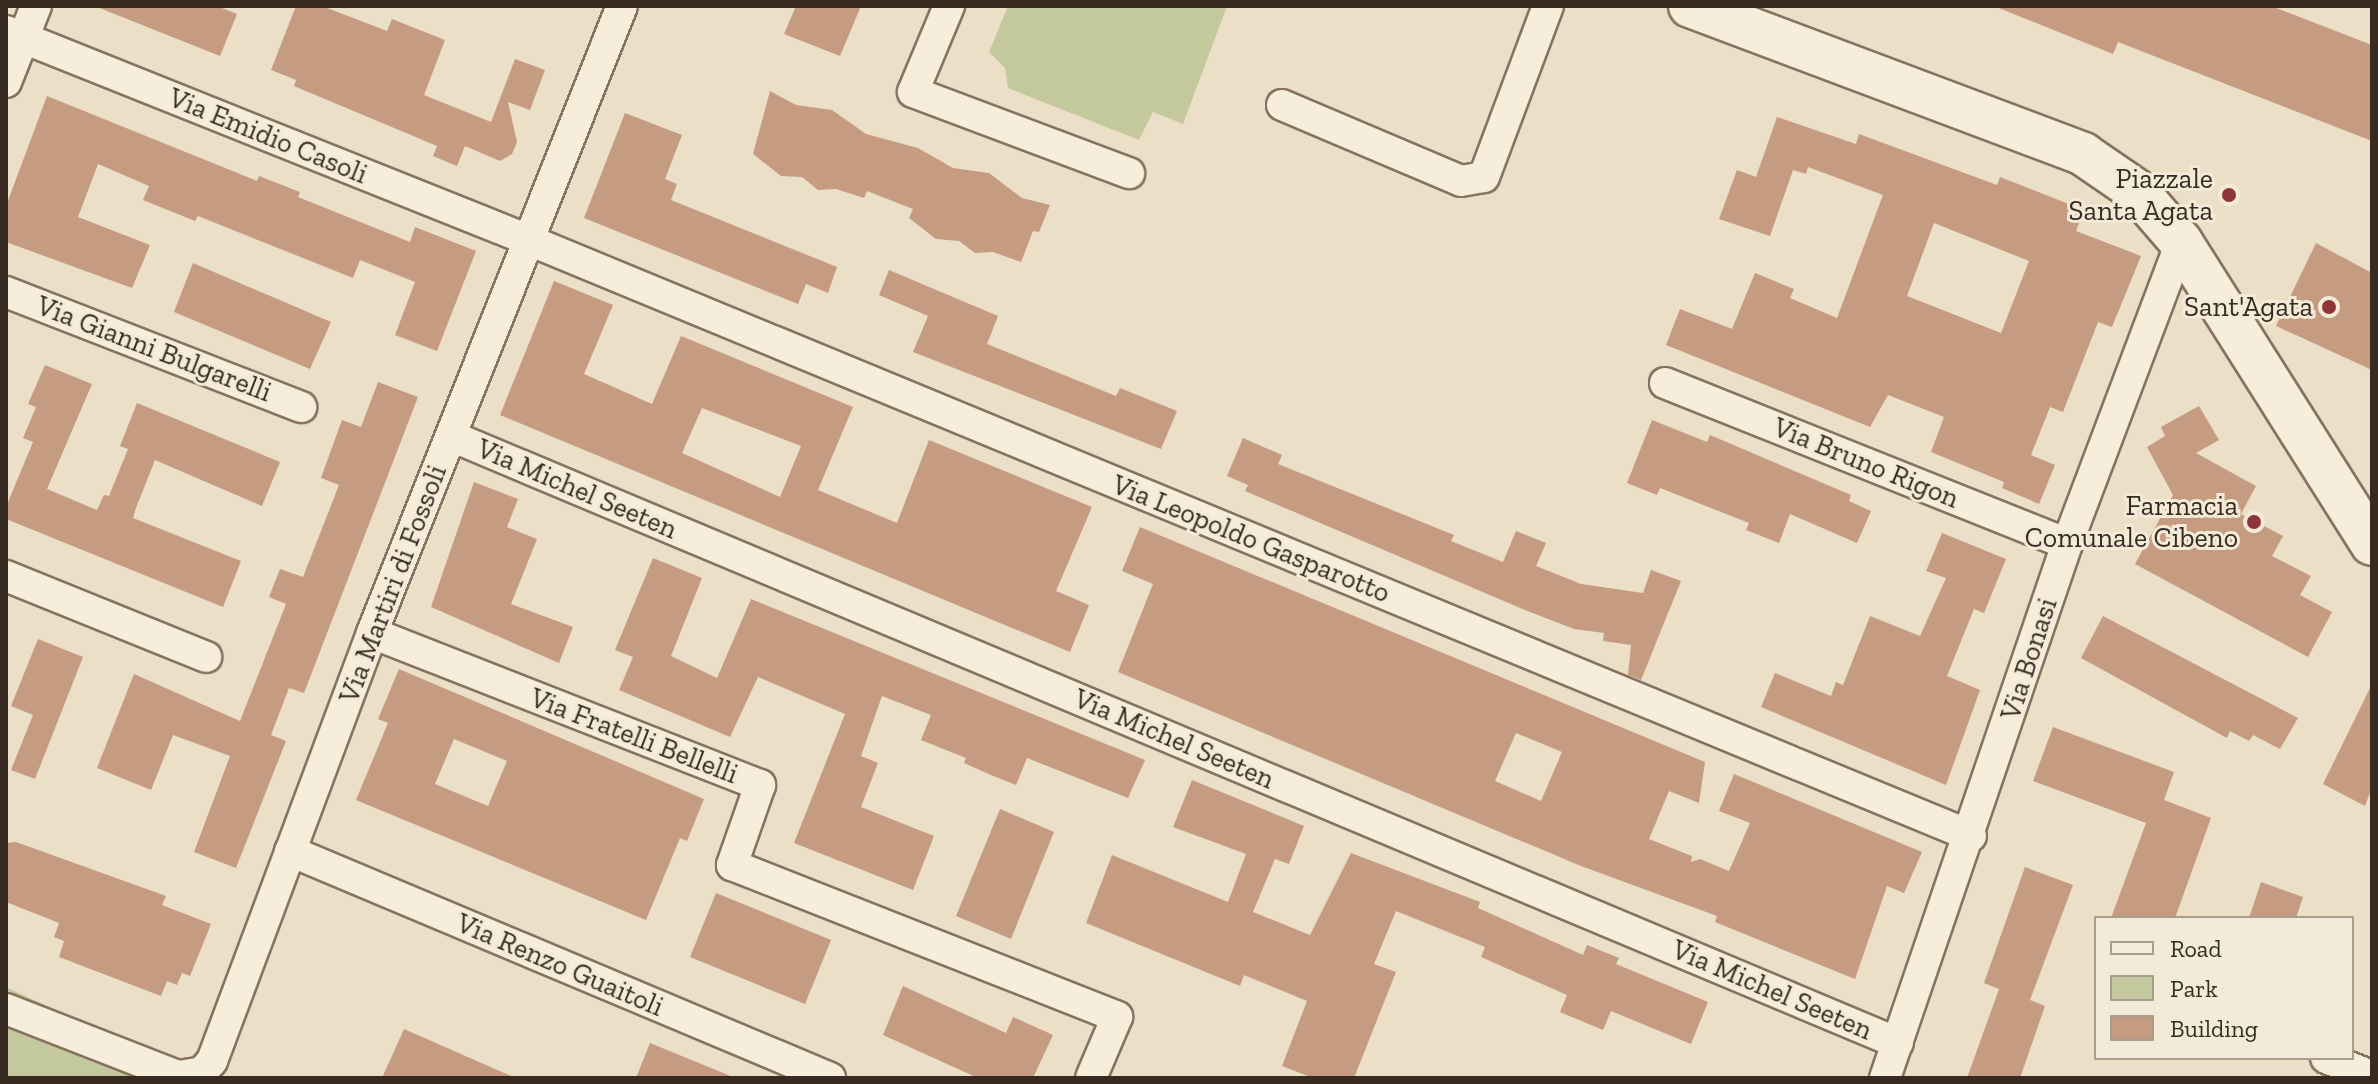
<!DOCTYPE html>
<style>
body{margin:0}
#map{position:relative;width:2378px;height:1084px;overflow:hidden;background:#ebdfc8;font-family:"Zilla Slab",serif}
div>[style]{position:absolute}
.green>*{inset:0;background:#c4c89d}
.building>*{inset:0;background:#c59b81}
.roads{filter:drop-shadow(2px 0 #85725f) drop-shadow(-2px 0 #85725f) drop-shadow(0 2px #85725f) drop-shadow(0 -2px #85725f)}
.street>*{height:30px;margin:-15px;padding:0 15px;transform-origin:15px;border-radius:15px;background:#f6eddb}
.secondary>*{height:42px;margin:-21px;padding:0 21px;transform-origin:21px;border-radius:21px;background:#f6eddb}
.dots>*{width:22px;height:22px;translate:-50% -50%;box-sizing:border-box;border:4px solid #f3ead7;border-radius:50%}
span{translate:-50% -50%;white-space:nowrap;text-align:center;line-height:1.15;-webkit-text-stroke:6px #f3ead7;paint-order:stroke}
.street-label{font-size:28px;color:#372b21}
.poi-label{font-size:28px;color:#372b21}
.right{translate:-100% -50%;text-align:right}
.frame{position:absolute;inset:0;border:8px solid #372b21;pointer-events:none}
.legend{position:absolute;left:2094px;top:916px;width:260px;height:144px;box-sizing:border-box;background:#f3ead7;border:2px solid #a89e8e;margin:0;padding:10px 14px;list-style:none;font-size:24px;color:#372b21}
.legend li{display:flex;align-items:center;gap:16px;height:40px}
.legend b{width:40px;border:2px solid #a89e8e}
</style>
<div id="map">
<div class="green">
<div style="clip-path:polygon(1008px 6px,1227px 6px,1183px 124px,1153px 112px,1139px 140px,1008px 88px,1005px 68px,989px 52px)"></div>
<div style="clip-path:polygon(6px 987px,203px 1078px,6px 1078px)"></div>
</div>
<div class="building">
<div style="clip-path:polygon(217px 6px,237px 14px,220px 56px,97px 7px)"></div>
<div style="clip-path:polygon(296px 6px,322px 6px,387px 31px,392px 19px,445px 40px,424px 95px,491px 122px,515px 59px,545px 70px,530px 110px,508px 102px,517px 142px,512px 154px,500px 161px,465px 146px,457px 166px,433px 156px,437px 146px,294px 86px,296px 80px,271px 70px)"></div>
<div style="clip-path:polygon(796px 6px,861px 6px,840px 56px,784px 34px)"></div>
<div style="clip-path:polygon(1994px 6px,2271px 6px,2372px 45px,2372px 141px,2118px 42px,2113px 54px)"></div>
<div style="clip-path:polygon(770px 91px,796px 105px,832px 110px,866px 134px,918px 148px,953px 168px,989px 173px,1022px 198px,1050px 205px,1039px 232px,1033px 231px,1021px 262px,993px 252px,975px 253px,959px 241px,936px 239px,909px 218px,913px 209px,867px 191px,864px 198px,836px 189px,818px 190px,802px 177px,781px 176px,753px 154px)"></div>
<div style="clip-path:polygon(47px 96px,257px 181px,259px 176px,300px 192px,298px 197px,410px 242px,415px 227px,476px 251px,437px 351px,395px 335px,415px 282px,360px 260px,353px 278px,198px 216px,195px 221px,143px 200px,149px 186px,98px 164px,78px 217px,150px 245px,132px 288px,6px 242px,6px 206px)"></div>
<div style="clip-path:polygon(625px 113px,682px 135px,665px 179px,677px 184px,671px 200px,837px 267px,828px 293px,806px 284px,798px 304px,584px 218px)"></div>
<div style="clip-path:polygon(evenodd,1777px 117px,1856px 144px,1859px 134px,1997px 185px,2000px 177px,2084px 210px,2076px 231px,2141px 256px,2112px 327px,2098px 322px,2063px 412px,2050px 407px,2031px 455px,2055px 465px,2039px 504px,2002px 488px,2004px 482px,1931px 452px,1944px 417px,1888px 395px,1870px 427px,1666px 345px,1680px 309px,1732px 329px,1755px 273px,1794px 289px,1790px 298px,1837px 318px,1883px 195px,1808px 167px,1806px 174px,1793px 170px,1770px 236px,1719px 219px,1737px 170px,1756px 177px,1777px 117px,1934px 223px,2029px 261px,2001px 333px,1907px 296px,1934px 223px)"></div>
<div style="clip-path:polygon(2316px 243px,2372px 273px,2372px 370px,2276px 326px)"></div>
<div style="clip-path:polygon(193px 263px,331px 322px,310px 369px,174px 312px)"></div>
<div style="clip-path:polygon(889px 270px,998px 316px,987px 344px,1116px 396px,1120px 388px,1177px 411px,1161px 449px,913px 352px,928px 316px,879px 295px)"></div>
<div style="clip-path:polygon(evenodd,554px 281px,613px 305px,584px 374px,652px 404px,681px 336px,853px 407px,818px 490px,897px 523px,929px 440px,1092px 507px,1056px 591px,1089px 605px,1070px 652px,500px 415px,554px 281px,702px 408px,801px 446px,780px 497px,682px 453px,702px 408px)"></div>
<div style="clip-path:polygon(45px 365px,92px 384px,47px 489px,97px 510px,104px 495px,109px 496px,128px 449px,120px 446px,137px 403px,280px 462px,262px 506px,155px 460px,136px 508px,133px 518px,241px 561px,223px 607px,6px 519px,6px 507px,33px 442px,23px 438px,36px 407px,28px 404px)"></div>
<div style="clip-path:polygon(378px 382px,418px 397px,304px 693px,289px 688px,271px 735px,286px 741px,236px 868px,194px 852px,230px 756px,173px 735px,151px 790px,97px 768px,134px 674px,240px 721px,286px 604px,269px 597px,280px 569px,303px 577px,339px 485px,321px 478px,342px 420px,361px 427px)"></div>
<div style="clip-path:polygon(2199px 406px,2219px 440px,2196px 453px,2256px 486px,2241px 514px,2283px 536px,2272px 556px,2311px 576px,2300px 595px,2332px 612px,2308px 657px,2135px 564px,2173px 495px,2147px 447px,2165px 436px,2161px 427px)"></div>
<div style="clip-path:polygon(1652px 420px,1707px 442px,1710px 435px,1851px 495px,1849px 501px,1871px 511px,1857px 543px,1790px 514px,1779px 543px,1746px 530px,1749px 523px,1660px 488px,1657px 495px,1627px 483px)"></div>
<div style="clip-path:polygon(1243px 438px,1282px 455px,1278px 464px,1454px 535px,1451px 541px,1503px 562px,1516px 531px,1546px 543px,1536px 566px,1581px 584px,1643px 593px,1651px 570px,1681px 581px,1641px 680px,1628px 675px,1631px 645px,1603px 641px,1604px 633px,1574px 629px,1525px 610px,1245px 491px,1248px 485px,1227px 476px)"></div>
<div style="clip-path:polygon(474px 482px,518px 499px,507px 527px,537px 539px,511px 604px,573px 627px,559px 663px,431px 607px)"></div>
<div style="clip-path:polygon(evenodd,1140px 527px,1705px 762px,1699px 803px,1669px 791px,1649px 839px,1692px 856px,1691px 862px,1700px 859px,1729px 871px,1750px 823px,1719px 811px,1734px 774px,1922px 852px,1904px 893px,1887px 886px,1855px 979px,1715px 922px,1717px 916px,1581px 866px,1118px 672px,1153px 584px,1122px 571px,1140px 527px,1516px 733px,1562px 752px,1541px 801px,1495px 781px,1516px 733px)"></div>
<div style="clip-path:polygon(1942px 533px,2006px 559px,1984px 613px,1974px 609px,1947px 676px,1980px 690px,1946px 785px,1761px 707px,1775px 673px,1831px 696px,1836px 682px,1843px 685px,1870px 616px,1920px 636px,1946px 578px,1926px 571px)"></div>
<div style="clip-path:polygon(653px 558px,702px 578px,671px 656px,717px 678px,751px 599px,1145px 760px,1128px 798px,1027px 758px,1016px 785px,991px 775px,964px 763px,966px 758px,921px 740px,931px 715px,882px 696px,861px 756px,878px 763px,861px 807px,934px 836px,913px 890px,794px 843px,845px 714px,758px 677px,730px 737px,619px 690px,633px 657px,615px 650px)"></div>
<div style="clip-path:polygon(2103px 616px,2298px 718px,2280px 749px,2253px 735px,2249px 741px,2230px 731px,2227px 738px,2081px 658px)"></div>
<div style="clip-path:polygon(38px 639px,83px 657px,35px 779px,11px 770px,33px 715px,11px 706px)"></div>
<div style="clip-path:polygon(evenodd,399px 669px,704px 799px,687px 841px,680px 838px,646px 920px,356px 800px,388px 723px,378px 719px,399px 669px,454px 739px,507px 761px,488px 806px,435px 784px,454px 739px)"></div>
<div style="clip-path:polygon(2372px 684px,2372px 787px,2365px 806px,2323px 784px)"></div>
<div style="clip-path:polygon(2053px 727px,2174px 772px,2164px 800px,2211px 818px,2175px 918px,2111px 918px,2146px 823px,2033px 781px)"></div>
<div style="clip-path:polygon(1192px 780px,1304px 826px,1289px 864px,1275px 859px,1253px 912px,1310px 935px,1351px 853px,1480px 902px,1478px 908px,1583px 955px,1587px 945px,1619px 958px,1616px 964px,1708px 1002px,1691px 1044px,1611px 1011px,1603px 1030px,1560px 1012px,1567px 995px,1481px 957px,1485px 947px,1396px 911px,1374px 964px,1396px 972px,1354px 1078px,1313px 1078px,1282px 1066px,1307px 1001px,1244px 975px,1240px 986px,1086px 923px,1112px 855px,1228px 902px,1246px 854px,1173px 827px)"></div>
<div style="clip-path:polygon(1000px 809px,1054px 832px,1011px 939px,956px 916px)"></div>
<div style="clip-path:polygon(16px 842px,166px 896px,162px 905px,211px 924px,190px 976px,182px 973px,177px 985px,167px 981px,161px 996px,59px 957px,64px 941px,54px 937px,59px 923px,6px 902px,6px 843px)"></div>
<div style="clip-path:polygon(2025px 867px,2073px 885px,2030px 1000px,2045px 1006px,2020px 1078px,1967px 1078px,1999px 989px,1984px 983px)"></div>
<div style="clip-path:polygon(2261px 882px,2303px 897px,2296px 918px,2249px 918px)"></div>
<div style="clip-path:polygon(716px 893px,831px 940px,805px 1004px,690px 957px)"></div>
<div style="clip-path:polygon(903px 986px,1006px 1033px,1013px 1017px,1053px 1035px,1033px 1078px,978px 1078px,883px 1035px)"></div>
<div style="clip-path:polygon(404px 1029px,516px 1078px,382px 1078px)"></div>
<div style="clip-path:polygon(650px 1043px,733px 1077px,733px 1078px,636px 1078px)"></div>
</div>
<div class="roads">
<div class="street">
<div style="left:949px;top:6px;width:93px;rotate:112.7deg"></div>
<div style="left:913px;top:92px;width:231px;rotate:20.6deg"></div>
<div style="left:6px;top:31px;width:565px;rotate:21.8deg"></div>
<div style="left:531px;top:241px;width:1558px;rotate:22.45deg"></div>
<div style="left:6px;top:82px;width:82px;rotate:-68.5deg"></div>
<div style="left:1282px;top:105px;width:194px;rotate:23deg"></div>
<div style="left:1461px;top:181px;width:23px;rotate:-10deg"></div>
<div style="left:1484px;top:177px;width:183px;rotate:-69.5deg"></div>
<div style="left:6px;top:292px;width:317px;rotate:21.3deg"></div>
<div style="left:1665px;top:383px;width:433px;rotate:21.8deg"></div>
<div style="left:451px;top:436px;width:1569px;rotate:22.76deg"></div>
<div style="left:6px;top:576px;width:216px;rotate:22deg"></div>
<div style="left:372px;top:633px;width:417px;rotate:21.4deg"></div>
<div style="left:760px;top:785px;width:85px;rotate:109.3deg"></div>
<div style="left:732px;top:865px;width:414px;rotate:21.5deg"></div>
<div style="left:1117px;top:1017px;width:66px;rotate:113.1deg"></div>
<div style="left:290px;top:851px;width:586px;rotate:22.8deg"></div>
<div style="left:6px;top:1009px;width:185px;rotate:21.3deg"></div>
<div style="left:178px;top:1076px;width:24px;rotate:-9deg"></div>
<div style="left:202px;top:1072px;width:15px;rotate:-48deg"></div>
<div style="left:212px;top:1061px;width:457px;rotate:-69.5deg"></div>
<div style="left:372px;top:633px;width:675px;rotate:-68.26deg"></div>
<div style="left:2326px;top:1058px;width:49px;rotate:21.4deg"></div>
<div style="left:1885px;top:1078px;width:564px;rotate:-71.18deg"></div>
<div style="left:2067px;top:544px;width:323px;rotate:-69.3deg"></div>
</div>
<div class="secondary">
<div style="left:1690px;top:6px;width:420px;rotate:20.6deg"></div>
<div style="left:2083px;top:154px;width:65px;rotate:34.4deg"></div>
<div style="left:2137px;top:191px;width:67px;rotate:49.2deg"></div>
<div style="left:2181px;top:242px;width:357px;rotate:57.7deg"></div>
</div>
</div>
<div class="dots">
<div style="left:2229px;top:195px;background:#8f3438"></div>
<div style="left:2329px;top:307px;background:#8f3438"></div>
<div style="left:2254px;top:522px;background:#8f3438"></div>
</div>
<div class="street-label">
<span style="left:268px;top:136px;rotate:22deg">Via Emidio Casoli</span>
<span style="left:154px;top:349px;rotate:21deg">Via Gianni Bulgarelli</span>
<span style="left:1866px;top:463px;rotate:22deg">Via Bruno Rigon</span>
<span style="left:577px;top:489px;rotate:23deg">Via Michel Seeten</span>
<span style="left:1251px;top:539px;rotate:22deg">Via Leopoldo Gasparotto</span>
<span style="left:393px;top:584px;rotate:-69deg">Via Martiri di Fossoli</span>
<span style="left:2029px;top:659px;rotate:-72deg">Via Bonasi</span>
<span style="left:634px;top:736px;rotate:21deg">Via Fratelli Bellelli</span>
<span style="left:1174px;top:739px;rotate:23deg">Via Michel Seeten</span>
<span style="left:560px;top:965px;rotate:23deg">Via Renzo Guaitoli</span>
<span style="left:1772px;top:990px;rotate:23deg">Via Michel Seeten</span>
</div>
<div class="poi-label">
<span class="right" style="left:2213px;top:195px">Piazzale<br>Santa Agata</span>
<span class="right" style="left:2313px;top:307px">Sant'Agata</span>
<span class="right" style="left:2238px;top:522px">Farmacia<br>Comunale Cibeno</span>
</div>
<div class="frame"></div>
<ul class="legend">
<li><b style="height:10px;background:#f6eddb"></b>Road</li>
<li><b style="height:22px;background:#c4c89d"></b>Park</li>
<li><b style="height:22px;background:#c59b81"></b>Building</li>
</ul>
</div>
